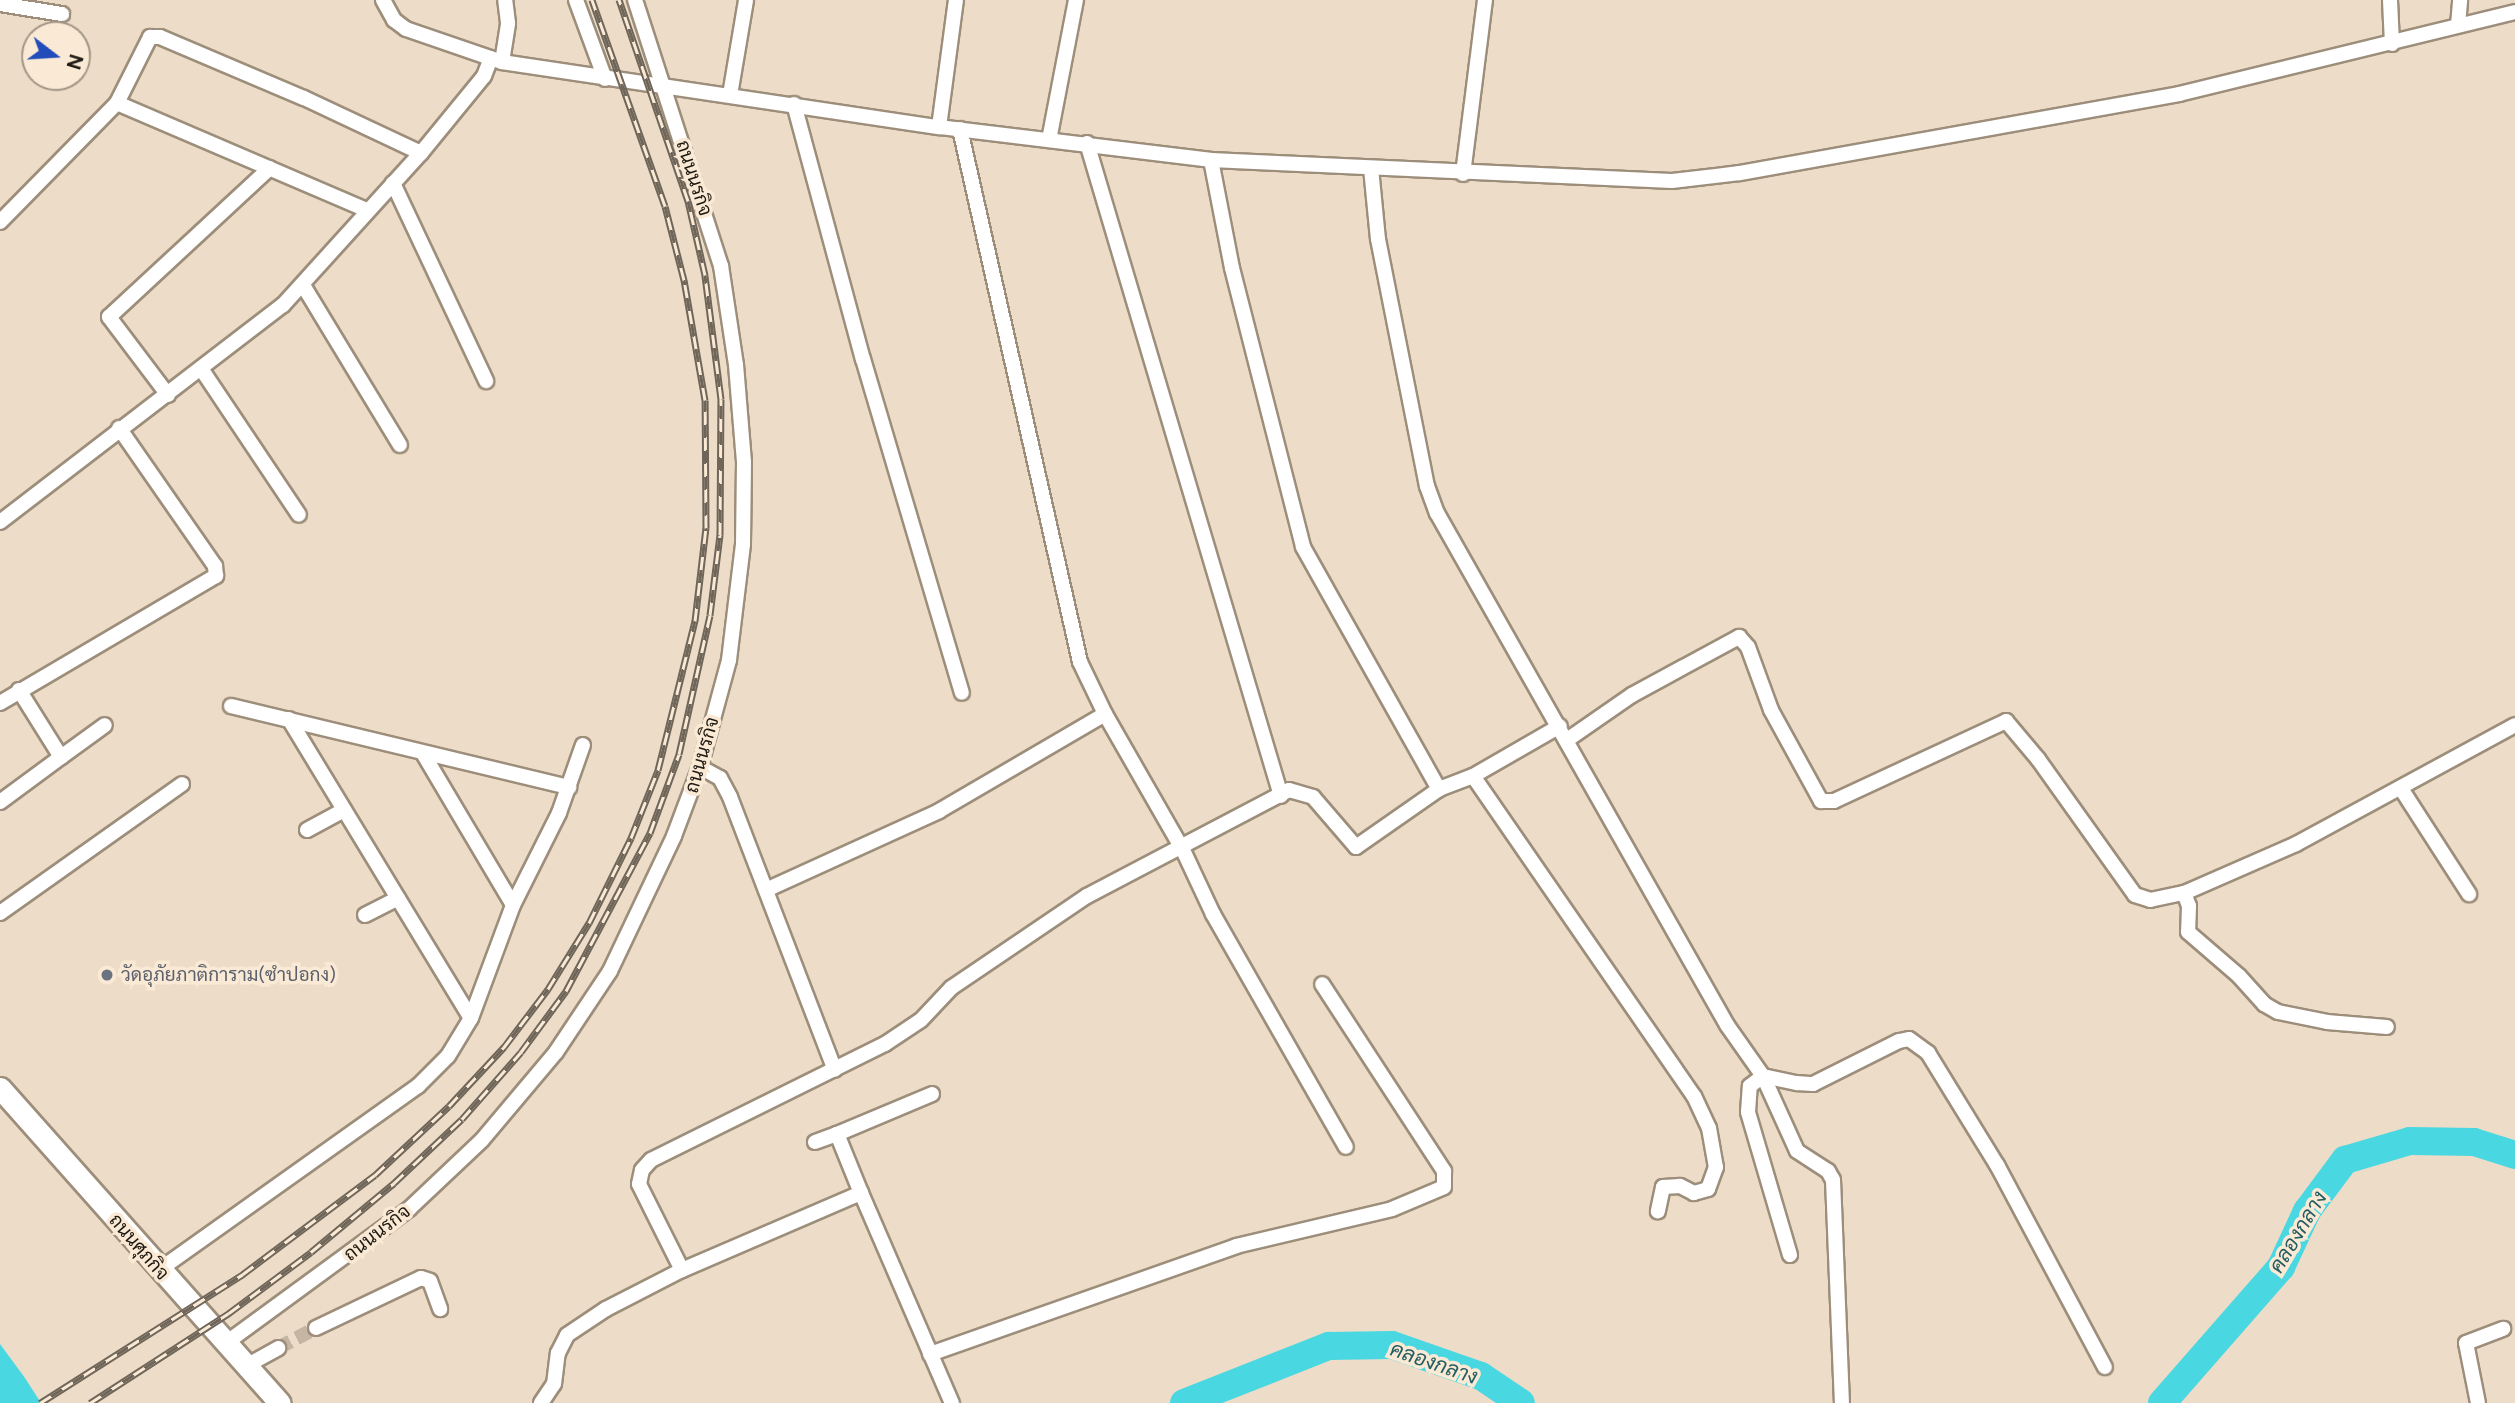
<!DOCTYPE html>
<meta charset="utf-8">
<style>
body{margin:0}
#map{position:relative;width:2515px;height:1403px;overflow:hidden;background:#edddc8;font-family:Figtree,Sarabun,sans-serif}
div>[style]{position:absolute}
.water>*{inset:0;background:#49d7e1}
.river>*{height:28px;margin:-14px;padding:0 14px;transform-origin:14px;border-radius:14px;background:#49d7e1}
.street-tunnel>*{height:14px;margin-top:-7px;transform-origin:0;background:repeating-linear-gradient(90deg,#c4b6a3 0 14px,transparent 0 21px)}
.roads{filter:drop-shadow(2px 0 #9d8e7b) drop-shadow(-2px 0 #9d8e7b) drop-shadow(0 2px #9d8e7b) drop-shadow(0 -2px #9d8e7b)}
.street>*{height:14px;margin:-7px;padding:0 7px;transform-origin:7px;border-radius:7px;background:#fff}
.secondary>*{height:21px;margin:-10.5px;padding:0 10.5px;transform-origin:10.5px;border-radius:10.5px;background:#fff}
.rail>*{height:7px;margin-top:-3.5px;transform-origin:0;background:repeating-linear-gradient(90deg,#faead5 0 13px,#6f6659 0 26px);box-sizing:border-box;border-block:2px solid #6f6659}
.dots>*{width:19px;height:19px;translate:-50% -50%;box-sizing:border-box;border:4px solid #faead5;border-radius:50%}
span{translate:-50% -50%;white-space:nowrap;text-align:center;line-height:1.15;-webkit-text-stroke:7px #faead5;paint-order:stroke}
.street-label{font-size:19px;color:#1e1911}
.worship-label{font-size:19px;color:#5b616d}
.left{translate:0 -50%;text-align:left}
.water-label{font-size:21px;color:#235d61;font-style:italic}
.north{position:absolute;left:21px;top:21px;width:70px;height:70px;box-sizing:border-box;background:#faead5;border:2px solid #a29687;border-radius:50%;rotate:107deg;font-size:19px;font-weight:700;line-height:28px;text-align:center;color:#1e1911}
.north::after{content:'';display:block;margin:auto;width:24px;height:32px;background:#224cba;clip-path:polygon(50% 0,100% 100%,50% 72%,0 100%)}
</style>
<div id="map">
<div class="water">
<div style="clip-path:polygon(0 1344px,25px 1378px,41px 1403px,0 1403px)"></div>
</div>
<div class="river">
<div style="left:1184px;top:1403px;width:156px;rotate:-21.5deg"></div>
<div style="left:1329px;top:1346px;width:63px;rotate:-0.9deg"></div>
<div style="left:1392px;top:1345px;width:94px;rotate:19.2deg"></div>
<div style="left:1481px;top:1376px;width:48px;rotate:34deg"></div>
<div style="left:2162px;top:1403px;width:181px;rotate:-48.8deg"></div>
<div style="left:2281px;top:1267px;width:62px;rotate:-65.1deg"></div>
<div style="left:2307px;top:1211px;width:64px;rotate:-53.3deg"></div>
<div style="left:2345px;top:1160px;width:68px;rotate:-16.3deg"></div>
<div style="left:2410px;top:1141px;width:64px;rotate:0.9deg"></div>
<div style="left:2474px;top:1142px;width:43px;rotate:17.6deg"></div>
</div>
<div class="street-tunnel">
<div style="left:278px;top:1348px;width:43px;rotate:-27.8deg"></div>
</div>
<div class="roads">
<div class="street">
<div style="left:383px;top:0;width:23px;rotate:61deg"></div>
<div style="left:394px;top:20px;width:15px;rotate:37deg"></div>
<div style="left:406px;top:29px;width:102px;rotate:19deg"></div>
<div style="left:502px;top:62px;width:442px;rotate:8.5deg"></div>
<div style="left:939px;top:127px;width:274px;rotate:6.9deg"></div>
<div style="left:1211px;top:160px;width:461px;rotate:2.6deg"></div>
<div style="left:1672px;top:181px;width:68px;rotate:-6.7deg"></div>
<div style="left:1740px;top:173px;width:446px;rotate:-10.2deg"></div>
<div style="left:2179px;top:94px;width:346px;rotate:-13.7deg"></div>
<div style="left:576px;top:0;width:84px;rotate:69.8deg"></div>
<div style="left:2390px;top:0;width:44px;rotate:87.4deg"></div>
<div style="left:0;top:4px;width:63px;rotate:9.2deg"></div>
<div style="left:2458px;top:25px;width:25px;rotate:-85deg"></div>
<div style="left:502px;top:62px;width:39px;rotate:-81deg"></div>
<div style="left:508px;top:23px;width:23px;rotate:-97deg"></div>
<div style="left:730px;top:95px;width:96px;rotate:-80.4deg"></div>
<div style="left:117px;top:103px;width:272px;rotate:23.2deg"></div>
<div style="left:794px;top:104px;width:264px;rotate:74.9deg"></div>
<div style="left:863px;top:359px;width:348px;rotate:73.5deg"></div>
<div style="left:939px;top:127px;width:128px;rotate:-82.4deg"></div>
<div style="left:960px;top:129px;width:546px;rotate:77.31deg"></div>
<div style="left:1080px;top:662px;width:58px;rotate:64.3deg"></div>
<div style="left:1105px;top:714px;width:157px;rotate:60.2deg"></div>
<div style="left:1183px;top:850px;width:71px;rotate:64.9deg"></div>
<div style="left:1213px;top:914px;width:268px;rotate:60.3deg"></div>
<div style="left:1049px;top:140px;width:143px;rotate:-79.1deg"></div>
<div style="left:1087px;top:143px;width:681px;rotate:73.45deg"></div>
<div style="left:1211px;top:160px;width:110px;rotate:79deg"></div>
<div style="left:1232px;top:268px;width:288px;rotate:75.7deg"></div>
<div style="left:1303px;top:547px;width:278px;rotate:60.7deg"></div>
<div style="left:1371px;top:168px;width:71px;rotate:84.4deg"></div>
<div style="left:1378px;top:239px;width:252px;rotate:78.8deg"></div>
<div style="left:1427px;top:486px;width:29px;rotate:70deg"></div>
<div style="left:1437px;top:513px;width:588px;rotate:60.47deg"></div>
<div style="left:1727px;top:1025px;width:62px;rotate:54.8deg"></div>
<div style="left:1763px;top:1076px;width:35px;rotate:12deg"></div>
<div style="left:1797px;top:1083px;width:16px;rotate:4deg"></div>
<div style="left:1813px;top:1084px;width:96px;rotate:-26.6deg"></div>
<div style="left:1899px;top:1041px;width:10px;rotate:-11deg"></div>
<div style="left:1909px;top:1039px;width:24px;rotate:36deg"></div>
<div style="left:1928px;top:1053px;width:132px;rotate:58.4deg"></div>
<div style="left:1997px;top:1165px;width:229px;rotate:61.9deg"></div>
<div style="left:1463px;top:174px;width:175px;rotate:-82.8deg"></div>
<div style="left:393px;top:183px;width:219px;rotate:64.8deg"></div>
<div style="left:0;top:222px;width:167px;rotate:-45.5deg"></div>
<div style="left:117px;top:103px;width:74px;rotate:-63.4deg"></div>
<div style="left:150px;top:37px;width:10px"></div>
<div style="left:160px;top:37px;width:156px;rotate:23deg"></div>
<div style="left:304px;top:98px;width:129px;rotate:25.2deg"></div>
<div style="left:303px;top:285px;width:187px;rotate:58.8deg"></div>
<div style="left:202px;top:370px;width:174px;rotate:56.2deg"></div>
<div style="left:168px;top:395px;width:98px;rotate:-127.1deg"></div>
<div style="left:109px;top:317px;width:219px;rotate:-42.8deg"></div>
<div style="left:0;top:522px;width:357px;rotate:-37.5deg"></div>
<div style="left:283px;top:305px;width:205px;rotate:-47.8deg"></div>
<div style="left:421px;top:153px;width:99px;rotate:-50.7deg"></div>
<div style="left:484px;top:76px;width:19px;rotate:-69deg"></div>
<div style="left:19px;top:690px;width:79px;rotate:57.9deg"></div>
<div style="left:61px;top:757px;width:54px;rotate:-36deg"></div>
<div style="left:0;top:703px;width:251px;rotate:-30.5deg"></div>
<div style="left:216px;top:576px;width:10px;rotate:-96deg"></div>
<div style="left:215px;top:566px;width:168px;rotate:-124.8deg"></div>
<div style="left:231px;top:706px;width:348px;rotate:13.5deg"></div>
<div style="left:289px;top:719px;width:350px;rotate:58.7deg"></div>
<div style="left:1567px;top:740px;width:79px;rotate:-34.7deg"></div>
<div style="left:1632px;top:695px;width:122px;rotate:-28.5deg"></div>
<div style="left:1739px;top:637px;width:13px;rotate:48deg"></div>
<div style="left:1748px;top:647px;width:67px;rotate:69.9deg"></div>
<div style="left:1771px;top:710px;width:104px;rotate:61.2deg"></div>
<div style="left:1821px;top:801px;width:13px"></div>
<div style="left:1834px;top:801px;width:190px;rotate:-24.9deg"></div>
<div style="left:2006px;top:721px;width:50px;rotate:49.9deg"></div>
<div style="left:2038px;top:759px;width:167px;rotate:54.5deg"></div>
<div style="left:2135px;top:895px;width:16px;rotate:18deg"></div>
<div style="left:2150px;top:900px;width:35px;rotate:-12deg"></div>
<div style="left:2184px;top:893px;width:14px;rotate:69deg"></div>
<div style="left:2189px;top:906px;width:26px;rotate:92deg"></div>
<div style="left:2188px;top:932px;width:67px;rotate:40.8deg"></div>
<div style="left:2239px;top:976px;width:38px;rotate:48deg"></div>
<div style="left:2264px;top:1004px;width:16px;rotate:30deg"></div>
<div style="left:2278px;top:1012px;width:50px;rotate:11.5deg"></div>
<div style="left:2327px;top:1022px;width:60px;rotate:4.8deg"></div>
<div style="left:424px;top:755px;width:174px;rotate:59.3deg"></div>
<div style="left:700px;top:767px;width:23px;rotate:29deg"></div>
<div style="left:720px;top:778px;width:21px;rotate:62deg"></div>
<div style="left:730px;top:797px;width:292px;rotate:69deg"></div>
<div style="left:1473px;top:776px;width:389px;rotate:55.4deg"></div>
<div style="left:1694px;top:1096px;width:35px;rotate:65deg"></div>
<div style="left:1709px;top:1128px;width:40px;rotate:80deg"></div>
<div style="left:1716px;top:1167px;width:23px;rotate:110deg"></div>
<div style="left:1708px;top:1189px;width:15px;rotate:164deg"></div>
<div style="left:1694px;top:1193px;width:16px;rotate:-153deg"></div>
<div style="left:1680px;top:1186px;width:17px;rotate:177deg"></div>
<div style="left:1663px;top:1187px;width:25px;rotate:102deg"></div>
<div style="left:2402px;top:790px;width:124px;rotate:57.2deg"></div>
<div style="left:0;top:802px;width:76px;rotate:-36.4deg"></div>
<div style="left:307px;top:830px;width:42px;rotate:-28.4deg"></div>
<div style="left:766px;top:890px;width:190px;rotate:-24.5deg"></div>
<div style="left:939px;top:811px;width:192px;rotate:-30.3deg"></div>
<div style="left:2184px;top:893px;width:122px;rotate:-23.6deg"></div>
<div style="left:2296px;top:844px;width:249px;rotate:-28.5deg"></div>
<div style="left:0;top:913px;width:223px;rotate:-35.3deg"></div>
<div style="left:365px;top:915px;width:37px;rotate:-27deg"></div>
<div style="left:815px;top:1142px;width:23px;rotate:-20deg"></div>
<div style="left:861px;top:1193px;width:64px;rotate:-112.1deg"></div>
<div style="left:837px;top:1134px;width:103px;rotate:-22.8deg"></div>
<div style="left:1790px;top:1255px;width:149px;rotate:-106.4deg"></div>
<div style="left:1748px;top:1112px;width:26px;rotate:-86deg"></div>
<div style="left:1750px;top:1086px;width:16px;rotate:-38deg"></div>
<div style="left:1763px;top:1076px;width:82px;rotate:65.6deg"></div>
<div style="left:1797px;top:1151px;width:37px;rotate:33deg"></div>
<div style="left:1828px;top:1171px;width:10px;rotate:61deg"></div>
<div style="left:1833px;top:1180px;width:223px;rotate:87.7deg"></div>
<div style="left:159px;top:1270px;width:318px;rotate:-35.4deg"></div>
<div style="left:418px;top:1086px;width:42px;rotate:-45deg"></div>
<div style="left:448px;top:1056px;width:44px;rotate:-58.8deg"></div>
<div style="left:471px;top:1018px;width:121px;rotate:-69.6deg"></div>
<div style="left:513px;top:905px;width:103px;rotate:-63.4deg"></div>
<div style="left:559px;top:813px;width:72px;rotate:-70.6deg"></div>
<div style="left:682px;top:1270px;width:96px;rotate:-116.6deg"></div>
<div style="left:639px;top:1184px;width:14px;rotate:-78deg"></div>
<div style="left:642px;top:1170px;width:13px;rotate:-48deg"></div>
<div style="left:651px;top:1160px;width:261px;rotate:-26.4deg"></div>
<div style="left:885px;top:1044px;width:43px;rotate:-33.7deg"></div>
<div style="left:921px;top:1020px;width:44px;rotate:-46.8deg"></div>
<div style="left:951px;top:988px;width:164px;rotate:-34.1deg"></div>
<div style="left:1087px;top:896px;width:228px;rotate:-27.7deg"></div>
<div style="left:1289px;top:790px;width:25px;rotate:16deg"></div>
<div style="left:1313px;top:797px;width:66px;rotate:49.3deg"></div>
<div style="left:1356px;top:847px;width:101px;rotate:-34.9deg"></div>
<div style="left:1439px;top:789px;width:36px;rotate:-21deg"></div>
<div style="left:1473px;top:776px;width:100px;rotate:-29.9deg"></div>
<div style="left:316px;top:1328px;width:116px;rotate:-25.5deg"></div>
<div style="left:421px;top:1278px;width:9px;rotate:18deg"></div>
<div style="left:430px;top:1281px;width:30px;rotate:70deg"></div>
<div style="left:226px;top:1343px;width:227px;rotate:-36.2deg"></div>
<div style="left:409px;top:1209px;width:100px;rotate:-43.4deg"></div>
<div style="left:482px;top:1140px;width:115px;rotate:-49.9deg"></div>
<div style="left:556px;top:1052px;width:97px;rotate:-56.3deg"></div>
<div style="left:610px;top:971px;width:149px;rotate:-64.6deg"></div>
<div style="left:674px;top:836px;width:74px;rotate:-69.4deg"></div>
<div style="left:700px;top:767px;width:111px;rotate:-74.8deg"></div>
<div style="left:729px;top:660px;width:117px;rotate:-83.1deg"></div>
<div style="left:743px;top:544px;width:82px;rotate:-89.3deg"></div>
<div style="left:744px;top:462px;width:97px;rotate:-94.7deg"></div>
<div style="left:736px;top:365px;width:100px;rotate:-98.6deg"></div>
<div style="left:721px;top:266px;width:280px;rotate:-107.9deg"></div>
<div style="left:930px;top:1354px;width:324px;rotate:-19.4deg"></div>
<div style="left:1236px;top:1246px;width:160px;rotate:-13.3deg"></div>
<div style="left:1392px;top:1209px;width:56px;rotate:-22.9deg"></div>
<div style="left:1444px;top:1187px;width:16px;rotate:-90deg"></div>
<div style="left:1444px;top:1171px;width:223px;rotate:-123.1deg"></div>
<div style="left:246px;top:1366px;width:37px;rotate:-29deg"></div>
<div style="left:541px;top:1403px;width:23px;rotate:-56deg"></div>
<div style="left:554px;top:1384px;width:31px;rotate:-83deg"></div>
<div style="left:558px;top:1353px;width:20px;rotate:-63deg"></div>
<div style="left:567px;top:1335px;width:47px;rotate:-33.7deg"></div>
<div style="left:606px;top:1309px;width:85px;rotate:-27.2deg"></div>
<div style="left:682px;top:1270px;width:195px;rotate:-23.3deg"></div>
<div style="left:861px;top:1193px;width:229px;rotate:66.6deg"></div>
<div style="left:2478px;top:1403px;width:61px;rotate:-101.3deg"></div>
<div style="left:2466px;top:1343px;width:40px;rotate:-21deg"></div>
</div>
<div class="secondary">
<div style="left:0;top:1088px;width:421px;rotate:48.4deg"></div>
</div>
</div>
<div class="rail">
<div style="left:40px;top:1403px;width:241px;rotate:-32.4deg"></div>
<div style="left:243px;top:1274px;width:165px;rotate:-36.9deg"></div>
<div style="left:375px;top:1175px;width:101px;rotate:-43deg"></div>
<div style="left:449px;top:1106px;width:81px;rotate:-47deg"></div>
<div style="left:504px;top:1047px;width:73px;rotate:-52.8deg"></div>
<div style="left:548px;top:989px;width:78px;rotate:-58.2deg"></div>
<div style="left:589px;top:923px;width:95px;rotate:-63.7deg"></div>
<div style="left:631px;top:838px;width:73px;rotate:-68.3deg"></div>
<div style="left:658px;top:770px;width:154px;rotate:-76.1deg"></div>
<div style="left:695px;top:621px;width:94px;rotate:-83.3deg"></div>
<div style="left:706px;top:528px;width:128px;rotate:-90.4deg"></div>
<div style="left:705px;top:400px;width:122px;rotate:-99.9deg"></div>
<div style="left:684px;top:280px;width:76px;rotate:-104.4deg"></div>
<div style="left:665px;top:206px;width:219px;rotate:-109.5deg"></div>
<div style="left:90px;top:1403px;width:166px;rotate:-32.9deg"></div>
<div style="left:229px;top:1313px;width:102px;rotate:-36.6deg"></div>
<div style="left:311px;top:1252px;width:108px;rotate:-39.7deg"></div>
<div style="left:394px;top:1183px;width:93px;rotate:-43.3deg"></div>
<div style="left:462px;top:1119px;width:89px;rotate:-48.6deg"></div>
<div style="left:521px;top:1052px;width:76px;rotate:-53.6deg"></div>
<div style="left:566px;top:991px;width:179px;rotate:-62deg"></div>
<div style="left:650px;top:833px;width:84px;rotate:-69.8deg"></div>
<div style="left:679px;top:754px;width:142px;rotate:-77.4deg"></div>
<div style="left:710px;top:615px;width:81px;rotate:-82.9deg"></div>
<div style="left:720px;top:535px;width:136px;rotate:-89.6deg"></div>
<div style="left:721px;top:399px;width:125px;rotate:-97.4deg"></div>
<div style="left:705px;top:275px;width:76px;rotate:-102.9deg"></div>
<div style="left:688px;top:201px;width:213px;rotate:-108.9deg"></div>
</div>
<div class="dots">
<div style="left:107px;top:975px;background:#6b7280"></div>
</div>
<div class="street-label">
<span style="left:694px;top:178px;rotate:72deg">ถนนนรกิจ</span>
<span style="left:702px;top:755px;rotate:-74deg">ถนนนรกิจ</span>
<span style="left:377px;top:1233px;rotate:-38deg">ถนนนรกิจ</span>
<span style="left:139px;top:1247px;rotate:49deg">ถนนศุภกิจ</span>
</div>
<div class="worship-label">
<span class="left" style="left:121px;top:975px">วัดอุภัยภาติการาม(ซำปอกง)</span>
</div>
<div class="water-label">
<span style="left:2298px;top:1232px;rotate:-59deg">คลองกลาง</span>
<span style="left:1434px;top:1363px;rotate:19deg">คลองกลาง</span>
</div>
<div class="north">N</div>
</div>
